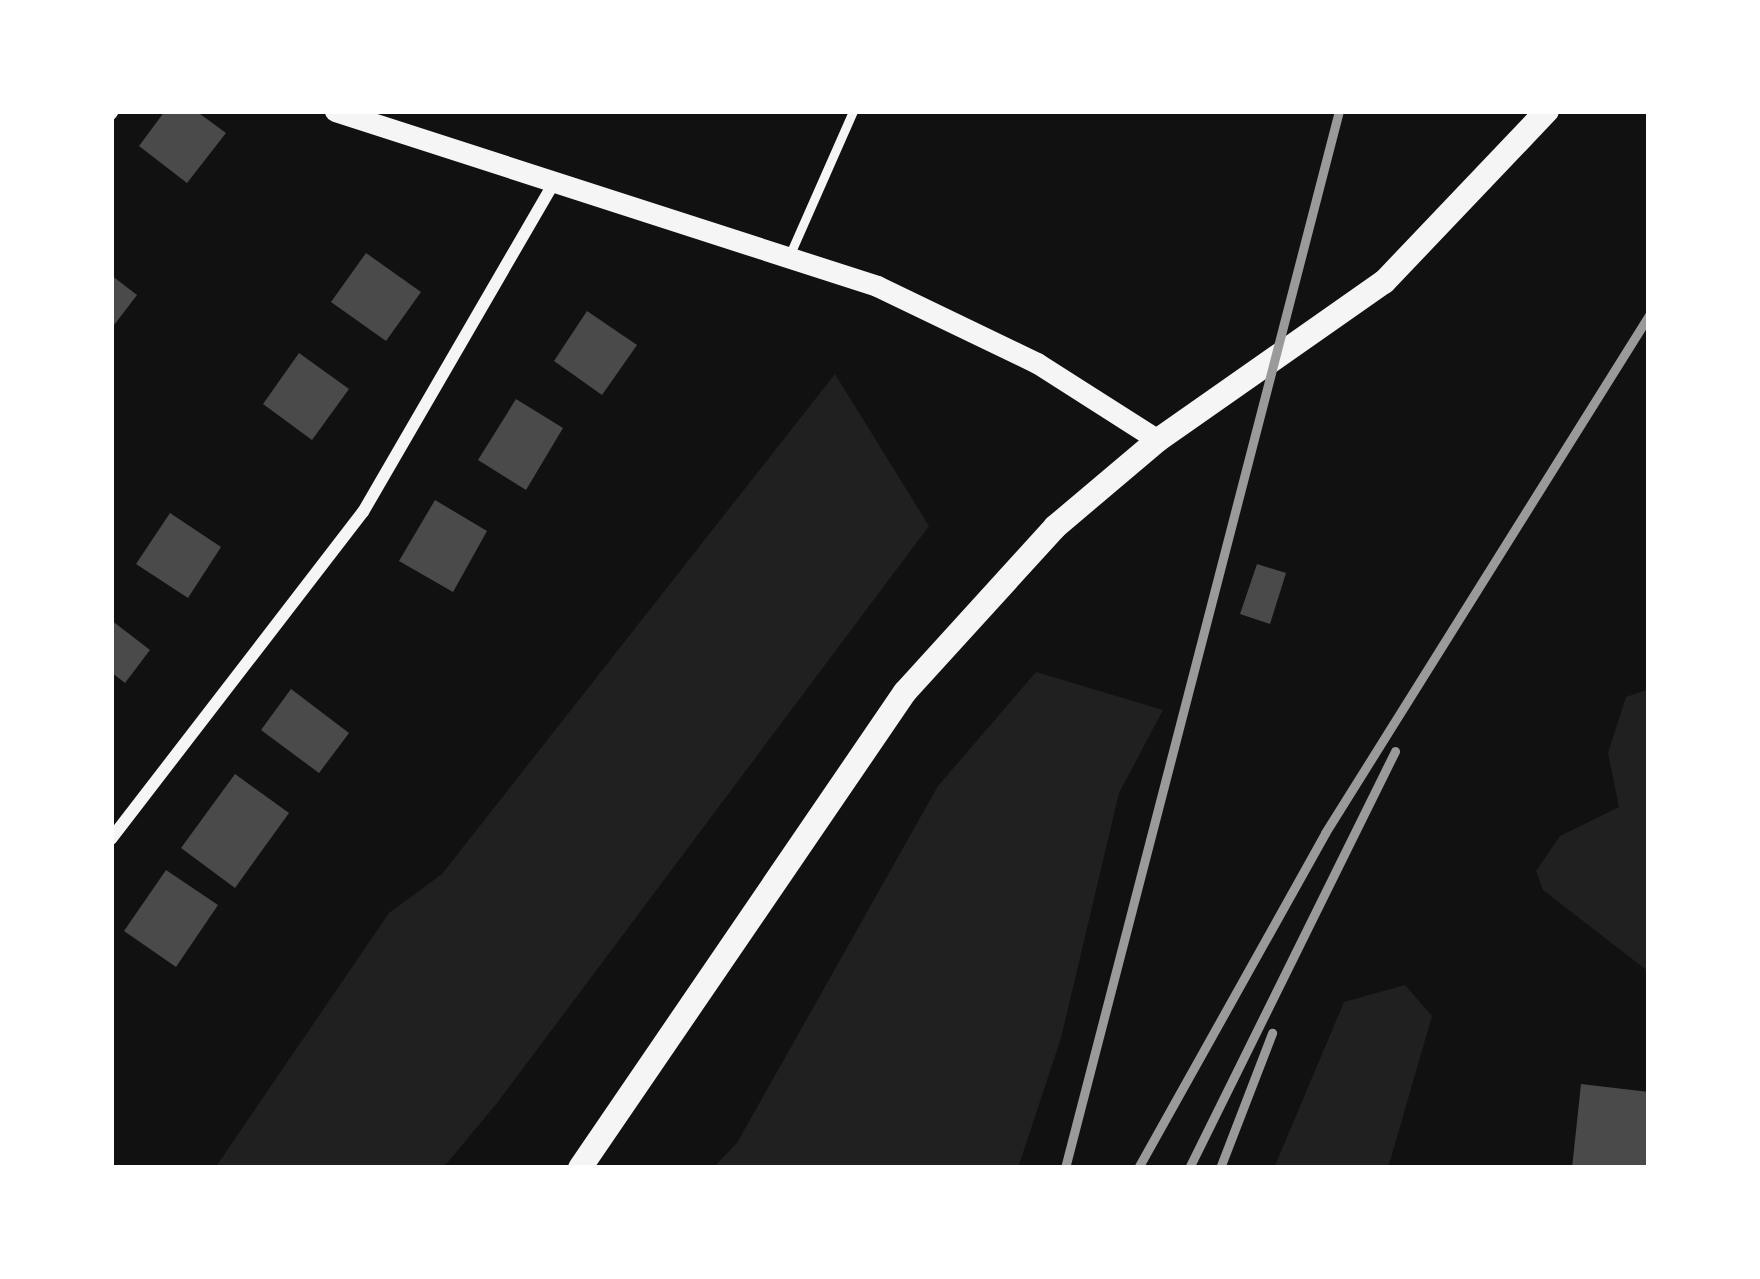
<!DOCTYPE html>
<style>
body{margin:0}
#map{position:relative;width:1760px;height:1279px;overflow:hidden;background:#111;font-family:"Open Sans",sans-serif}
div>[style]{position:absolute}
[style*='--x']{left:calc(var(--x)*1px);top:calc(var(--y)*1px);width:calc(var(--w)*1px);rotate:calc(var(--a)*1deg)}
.green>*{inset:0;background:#202020}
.building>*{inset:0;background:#4a4a4a}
.service>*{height:9px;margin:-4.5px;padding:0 4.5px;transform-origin:4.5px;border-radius:4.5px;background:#f5f5f5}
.minor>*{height:12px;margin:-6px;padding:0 6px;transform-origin:6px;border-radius:6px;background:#f5f5f5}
.tertiary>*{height:21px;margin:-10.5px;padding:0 10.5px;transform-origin:10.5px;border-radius:10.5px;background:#f5f5f5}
.secondary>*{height:24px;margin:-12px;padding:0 12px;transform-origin:12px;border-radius:12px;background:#f5f5f5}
.rail>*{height:9px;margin:-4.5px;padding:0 4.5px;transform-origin:4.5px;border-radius:4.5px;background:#9a9a9a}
span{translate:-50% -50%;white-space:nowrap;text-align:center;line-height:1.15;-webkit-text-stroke:9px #fff;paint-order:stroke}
.frame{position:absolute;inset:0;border:114px solid #fff;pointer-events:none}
</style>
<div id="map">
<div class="green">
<i style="clip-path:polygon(835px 374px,929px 526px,497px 1103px,443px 1168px,215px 1168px,389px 913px,442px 874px)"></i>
<i style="clip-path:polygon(1036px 672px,1163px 710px,1119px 793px,1061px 1038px,1018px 1168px,713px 1168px,737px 1143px,938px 786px)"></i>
<i style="clip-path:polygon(1649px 689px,1649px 972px,1543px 890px,1536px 871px,1560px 836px,1619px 807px,1608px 753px,1626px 697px)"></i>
<i style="clip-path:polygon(1405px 985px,1432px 1016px,1388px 1168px,1274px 1168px,1344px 1002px)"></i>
</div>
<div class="building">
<i style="clip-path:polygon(165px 111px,196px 111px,226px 133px,187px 183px,139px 146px)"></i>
<i style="clip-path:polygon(366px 253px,421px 292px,386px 341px,331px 302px)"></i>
<i style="clip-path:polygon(111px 275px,137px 295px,111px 329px)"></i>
<i style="clip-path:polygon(587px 311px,637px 345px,602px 395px,554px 361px)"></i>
<i style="clip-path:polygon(299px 353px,349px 389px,312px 440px,263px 404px)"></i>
<i style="clip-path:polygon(516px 399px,563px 428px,526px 490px,478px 460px)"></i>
<i style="clip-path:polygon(435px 500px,487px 531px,453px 592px,399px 561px)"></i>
<i style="clip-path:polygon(170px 513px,221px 547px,188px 598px,136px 564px)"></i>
<i style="clip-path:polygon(1257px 564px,1286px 573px,1270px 624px,1240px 614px)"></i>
<i style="clip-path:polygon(111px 620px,150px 650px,125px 683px,111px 672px)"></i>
<i style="clip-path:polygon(291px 689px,349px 733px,319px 773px,261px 730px)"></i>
<i style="clip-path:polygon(235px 774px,289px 813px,235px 888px,181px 848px)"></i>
<i style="clip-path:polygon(166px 870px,218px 905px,176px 967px,124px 931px)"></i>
<i style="clip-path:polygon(1581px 1084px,1649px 1092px,1649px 1168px,1572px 1168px)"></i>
</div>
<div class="service">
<i style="--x:790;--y:254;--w:156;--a:-66.2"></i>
</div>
<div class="minor">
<i style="--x:111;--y:114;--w:4;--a:-56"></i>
<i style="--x:111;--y:839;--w:413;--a:-52.4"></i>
<i style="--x:363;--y:512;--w:383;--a:-59.9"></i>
</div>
<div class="tertiary">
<i style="--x:335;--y:111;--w:570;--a:17.89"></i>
<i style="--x:877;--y:286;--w:178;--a:25.7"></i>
<i style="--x:1037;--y:363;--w:143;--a:32.5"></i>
</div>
<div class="secondary">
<i style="--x:580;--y:1168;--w:576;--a:-55.68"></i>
<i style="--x:905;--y:692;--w:223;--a:-47.7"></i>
<i style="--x:1055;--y:527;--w:135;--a:-40.2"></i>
<i style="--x:1158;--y:440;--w:276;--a:-35"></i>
<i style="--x:1384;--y:282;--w:236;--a:-46.4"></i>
</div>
<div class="rail">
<i style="--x:1065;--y:1168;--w:1092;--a:-75.47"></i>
<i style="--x:1138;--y:1168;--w:384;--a:-60.8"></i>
<i style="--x:1325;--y:833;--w:611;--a:-57.97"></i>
<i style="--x:1189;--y:1168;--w:465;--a:-63.7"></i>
<i style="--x:1220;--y:1168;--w:145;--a:-68.9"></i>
</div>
<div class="frame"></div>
</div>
